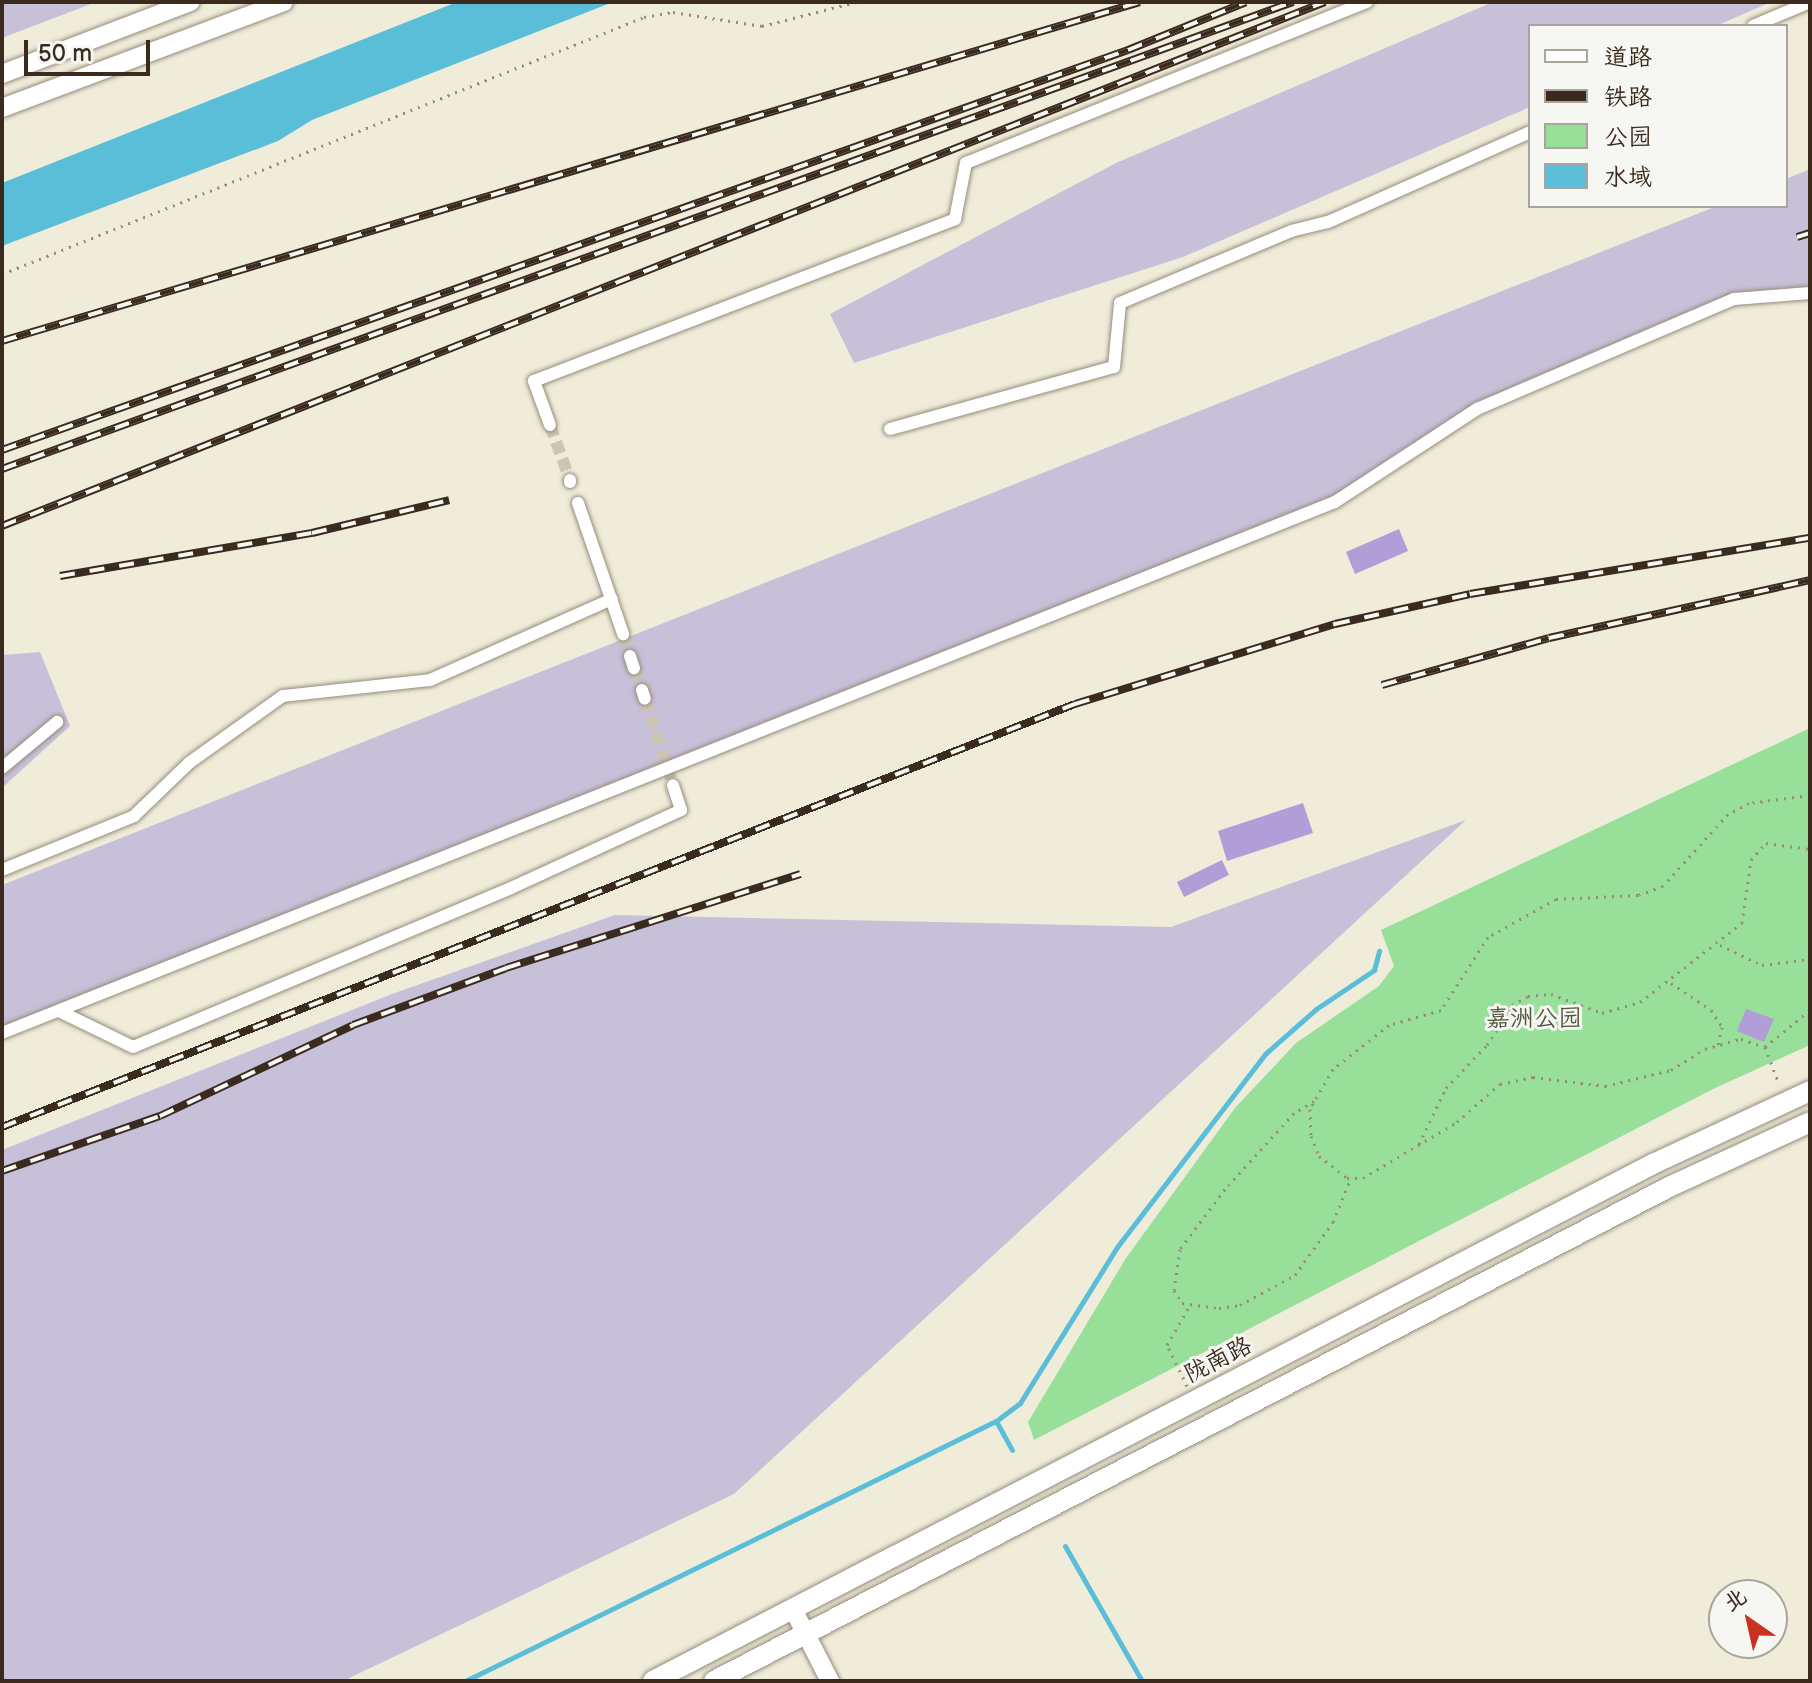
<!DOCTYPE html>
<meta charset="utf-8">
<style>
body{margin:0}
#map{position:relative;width:1812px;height:1683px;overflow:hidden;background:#f0ecda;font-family:"Balsamiq Sans","LXGW WenKai TC",sans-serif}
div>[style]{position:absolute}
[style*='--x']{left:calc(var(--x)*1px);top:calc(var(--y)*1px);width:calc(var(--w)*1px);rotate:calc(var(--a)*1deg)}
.industrial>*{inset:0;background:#c7c0d9}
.green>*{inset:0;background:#98df99}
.water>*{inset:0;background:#5bbed9}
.stream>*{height:5px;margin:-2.5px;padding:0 2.5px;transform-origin:2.5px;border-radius:2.5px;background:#5bbed9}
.building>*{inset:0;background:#b19dd7}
.street-tunnel>*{height:12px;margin-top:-6px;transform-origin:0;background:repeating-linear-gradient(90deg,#ccc5b4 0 12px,transparent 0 18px)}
.path>*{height:3px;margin-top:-1.5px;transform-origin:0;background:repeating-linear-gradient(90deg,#968b7c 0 2px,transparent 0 8px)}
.roads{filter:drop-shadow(0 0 2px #968b7c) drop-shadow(0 0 2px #968b7c)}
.street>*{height:12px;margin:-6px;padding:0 6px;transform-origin:6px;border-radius:6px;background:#fff}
.secondary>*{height:18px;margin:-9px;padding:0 9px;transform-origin:9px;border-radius:9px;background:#fff}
.primary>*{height:20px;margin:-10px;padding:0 10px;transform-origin:10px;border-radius:10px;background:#fff}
.rail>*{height:8px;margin-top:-4px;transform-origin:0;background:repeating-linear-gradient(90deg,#f6f6f2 0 15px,#3b2a1e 0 30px);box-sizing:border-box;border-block:2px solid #3b2a1e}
span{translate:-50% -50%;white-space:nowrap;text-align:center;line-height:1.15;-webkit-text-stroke:6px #f6f6f2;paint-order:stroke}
.park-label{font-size:24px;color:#52573d}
.street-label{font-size:24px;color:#3b2a1e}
.frame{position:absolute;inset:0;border:4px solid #3b2a1e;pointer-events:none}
.legend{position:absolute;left:1528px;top:24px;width:260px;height:184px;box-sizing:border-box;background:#f6f6f2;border:2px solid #aba49d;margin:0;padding:10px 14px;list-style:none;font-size:24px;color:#3b2a1e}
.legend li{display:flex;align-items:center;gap:16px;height:40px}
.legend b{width:40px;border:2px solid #aba49d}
.north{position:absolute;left:1708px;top:1579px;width:80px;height:80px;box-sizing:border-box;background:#f6f6f2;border:2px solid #aba49d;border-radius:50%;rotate:326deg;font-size:22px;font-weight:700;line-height:32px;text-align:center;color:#3b2a1e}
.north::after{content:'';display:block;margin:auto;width:28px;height:36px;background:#c8321e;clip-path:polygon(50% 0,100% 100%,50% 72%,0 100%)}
.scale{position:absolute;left:24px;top:40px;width:126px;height:36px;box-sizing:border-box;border:4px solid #3b2a1e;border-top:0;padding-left:10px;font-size:24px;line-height:28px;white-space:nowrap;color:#3b2a1e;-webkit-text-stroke:6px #f6f6f2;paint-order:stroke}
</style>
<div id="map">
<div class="industrial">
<i style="clip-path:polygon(2px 2px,96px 2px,2px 38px)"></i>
<i style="clip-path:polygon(1493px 2px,1771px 2px,1716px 26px,1530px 26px,1530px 107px,1183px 257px,854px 363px,830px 314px,1116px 163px)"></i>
<i style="clip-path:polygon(1810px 169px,1810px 292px,1734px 299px,1472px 405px,1349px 496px,2px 1035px,2px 885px,1717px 206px,1786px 206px,1786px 179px)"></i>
<i style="clip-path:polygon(40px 652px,70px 726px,2px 788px,2px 655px)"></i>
<i style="clip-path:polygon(1466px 820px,734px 1494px,343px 1681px,2px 1681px,2px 1150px,392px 994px,615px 915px,1171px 927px)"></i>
</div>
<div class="green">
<i style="clip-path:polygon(1810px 728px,1810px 1045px,1713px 1089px,1034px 1440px,1028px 1422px,1126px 1258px,1235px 1108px,1296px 1043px,1379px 986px,1394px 966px,1381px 930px)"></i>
</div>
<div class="water">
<i style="clip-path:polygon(457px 2px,613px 2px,312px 120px,278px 141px,2px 246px,2px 183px)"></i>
</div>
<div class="stream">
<i style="--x:996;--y:1421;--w:30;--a:-37"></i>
<i style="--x:1020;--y:1403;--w:184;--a:-58.1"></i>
<i style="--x:1117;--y:1247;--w:243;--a:-52.5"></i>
<i style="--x:1265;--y:1054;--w:68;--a:-41.4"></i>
<i style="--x:1316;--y:1009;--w:70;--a:-33.9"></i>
<i style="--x:1374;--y:970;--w:20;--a:-75"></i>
<i style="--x:1065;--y:1546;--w:155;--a:60.3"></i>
<i style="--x:465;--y:1681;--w:591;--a:-26.09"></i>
<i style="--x:996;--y:1421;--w:33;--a:61"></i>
</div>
<div class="building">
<i style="clip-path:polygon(1399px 529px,1408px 551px,1355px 574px,1346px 552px)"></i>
<i style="clip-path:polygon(1303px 803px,1313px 833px,1227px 861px,1218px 831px)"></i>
<i style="clip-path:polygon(1222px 860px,1229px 875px,1184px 897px,1177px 882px)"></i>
<i style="clip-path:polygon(1746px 1009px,1774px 1019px,1764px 1042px,1737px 1031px)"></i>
</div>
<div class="street-tunnel">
<i style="--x:550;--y:425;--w:59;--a:70"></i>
<i style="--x:623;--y:634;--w:23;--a:72"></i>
<i style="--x:634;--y:668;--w:23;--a:70"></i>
<i style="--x:645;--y:699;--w:90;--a:72"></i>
</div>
<div class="path">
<i style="--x:2;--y:274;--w:692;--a:-21.82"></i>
<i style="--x:644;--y:17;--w:29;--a:-10"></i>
<i style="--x:673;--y:12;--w:90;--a:8.9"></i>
<i style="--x:762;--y:26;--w:97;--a:-14.3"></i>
<i style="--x:1810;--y:795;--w:62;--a:172.5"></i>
<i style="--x:1749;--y:803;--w:24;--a:152"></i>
<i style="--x:1728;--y:814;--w:97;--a:132.1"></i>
<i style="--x:1663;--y:886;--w:27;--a:160"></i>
<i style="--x:1638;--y:895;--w:82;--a:177.2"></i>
<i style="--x:1556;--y:899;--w:78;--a:150.8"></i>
<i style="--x:1488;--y:937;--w:87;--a:122.8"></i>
<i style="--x:1441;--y:1010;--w:54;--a:163.9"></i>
<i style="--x:1389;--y:1025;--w:71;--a:141.8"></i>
<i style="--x:1333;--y:1069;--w:46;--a:119.9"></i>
<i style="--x:1310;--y:1109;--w:27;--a:88"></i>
<i style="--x:1311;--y:1136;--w:22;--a:68"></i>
<i style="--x:1319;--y:1156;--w:36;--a:38"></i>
<i style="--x:1347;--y:1178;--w:16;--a:0"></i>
<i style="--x:1363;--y:1178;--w:109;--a:-30.8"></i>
<i style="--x:1457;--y:1122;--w:57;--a:-41.5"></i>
<i style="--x:1500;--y:1084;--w:34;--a:-12"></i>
<i style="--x:1533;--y:1077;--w:73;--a:7.1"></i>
<i style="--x:1605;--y:1086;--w:68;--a:-13.6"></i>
<i style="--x:1671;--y:1070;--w:40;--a:-32"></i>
<i style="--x:1705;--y:1049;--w:37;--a:-16"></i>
<i style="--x:1741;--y:1039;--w:25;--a:18"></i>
<i style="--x:1765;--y:1047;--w:58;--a:-39.4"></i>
<i style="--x:1720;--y:945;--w:47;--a:25.5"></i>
<i style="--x:1762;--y:965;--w:48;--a:-7.1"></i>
<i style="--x:1671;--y:983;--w:48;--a:34"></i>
<i style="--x:1711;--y:1010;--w:20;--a:57"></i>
<i style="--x:1722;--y:1027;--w:18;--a:103"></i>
<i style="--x:1765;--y:1047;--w:40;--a:69"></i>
<i style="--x:1314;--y:1101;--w:23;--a:149"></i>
<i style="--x:1294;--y:1113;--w:103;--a:132.2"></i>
<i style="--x:1225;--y:1189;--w:75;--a:126.9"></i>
<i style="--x:1180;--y:1249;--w:41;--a:98.3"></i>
<i style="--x:1174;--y:1290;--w:15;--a:58"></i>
<i style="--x:1182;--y:1303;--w:37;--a:8"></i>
<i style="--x:1219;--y:1308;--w:21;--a:-8"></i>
<i style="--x:1240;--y:1305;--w:63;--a:-28.6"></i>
<i style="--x:1295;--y:1275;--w:65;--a:-54.4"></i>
<i style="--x:1333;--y:1222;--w:48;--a:-67.8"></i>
<i style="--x:1419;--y:1144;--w:62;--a:-64.3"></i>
<i style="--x:1446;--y:1088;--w:59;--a:-46.4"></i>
<i style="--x:1487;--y:1045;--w:47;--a:-58"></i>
<i style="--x:1512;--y:1005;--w:18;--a:-29"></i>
<i style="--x:1528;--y:996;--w:23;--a:-5"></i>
<i style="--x:1551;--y:994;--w:54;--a:20.4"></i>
<i style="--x:1602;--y:1013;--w:40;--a:-16"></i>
<i style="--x:1640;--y:1002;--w:129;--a:-37.8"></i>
<i style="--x:1742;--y:923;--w:64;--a:-81.9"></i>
<i style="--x:1751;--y:860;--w:23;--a:-49"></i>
<i style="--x:1766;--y:843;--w:44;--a:7.8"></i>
<i style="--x:1187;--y:1386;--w:46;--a:-116"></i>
<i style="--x:1167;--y:1345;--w:46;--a:-60.1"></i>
</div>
<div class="roads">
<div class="street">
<i style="--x:1753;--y:26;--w:62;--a:-22.8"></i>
<i style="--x:550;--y:425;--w:47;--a:-110"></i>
<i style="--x:534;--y:381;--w:451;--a:-21"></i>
<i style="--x:955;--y:219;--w:57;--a:-78.9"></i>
<i style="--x:966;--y:163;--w:432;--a:-21.9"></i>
<i style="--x:890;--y:429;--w:232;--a:-15.5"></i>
<i style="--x:1114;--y:367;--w:64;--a:-84.6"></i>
<i style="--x:1120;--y:303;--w:186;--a:-22.8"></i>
<i style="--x:1291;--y:231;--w:38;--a:-14"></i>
<i style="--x:1328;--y:222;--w:221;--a:-24"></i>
<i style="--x:570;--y:480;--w:2;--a:90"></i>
<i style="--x:578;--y:503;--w:139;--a:71"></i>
<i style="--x:630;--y:656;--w:13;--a:72"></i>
<i style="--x:642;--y:690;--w:9;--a:72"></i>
<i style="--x:2;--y:768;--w:72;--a:-39.9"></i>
<i style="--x:2;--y:870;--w:143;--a:-22.2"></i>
<i style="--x:134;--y:816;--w:76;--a:-43.9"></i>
<i style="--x:189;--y:763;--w:115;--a:-35.5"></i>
<i style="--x:283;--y:696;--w:148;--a:-6.2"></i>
<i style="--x:430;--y:680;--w:199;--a:-24"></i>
<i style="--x:59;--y:1011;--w:82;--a:25.9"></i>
<i style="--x:133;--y:1047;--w:410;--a:-22.8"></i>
<i style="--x:511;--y:888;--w:187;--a:-24.6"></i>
<i style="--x:681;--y:810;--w:26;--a:-108"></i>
<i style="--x:2;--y:1033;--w:1435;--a:-21.72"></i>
<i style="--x:1335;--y:502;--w:170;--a:-33.2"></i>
<i style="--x:1477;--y:409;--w:280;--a:-23.2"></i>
<i style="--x:1734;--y:299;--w:76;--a:-4.5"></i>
</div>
<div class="secondary">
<i style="--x:2;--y:74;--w:202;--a:-20.9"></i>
<i style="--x:2;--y:108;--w:301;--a:-20.6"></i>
<i style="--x:793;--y:1609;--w:81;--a:62.8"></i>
</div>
<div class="primary">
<i style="--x:653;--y:1681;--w:1128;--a:-27.34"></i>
<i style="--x:1655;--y:1163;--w:171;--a:-24.9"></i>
<i style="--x:714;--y:1681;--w:1075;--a:-27.35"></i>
<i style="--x:1669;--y:1187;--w:155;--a:-24.7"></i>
</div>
</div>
<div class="rail">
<i style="--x:1797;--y:237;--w:14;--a:-17"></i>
<i style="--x:2;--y:341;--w:1187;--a:-16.59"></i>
<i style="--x:2;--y:450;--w:1195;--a:-19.56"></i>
<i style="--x:1128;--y:50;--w:127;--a:-22.1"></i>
<i style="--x:2;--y:469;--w:1373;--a:-19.89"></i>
<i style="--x:2;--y:526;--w:1423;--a:-21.61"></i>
<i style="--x:60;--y:576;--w:256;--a:-9.7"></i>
<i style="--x:312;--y:533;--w:141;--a:-13.5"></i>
<i style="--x:1382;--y:685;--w:173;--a:-15.7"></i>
<i style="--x:1549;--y:638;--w:267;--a:-12.5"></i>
<i style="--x:2;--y:1127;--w:1153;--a:-21.52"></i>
<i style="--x:1075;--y:704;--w:272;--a:-17.1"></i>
<i style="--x:1335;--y:624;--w:138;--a:-12.5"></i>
<i style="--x:1470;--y:594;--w:345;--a:-9.4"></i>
<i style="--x:2;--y:1171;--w:167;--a:-19.2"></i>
<i style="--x:160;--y:1116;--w:213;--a:-25.2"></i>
<i style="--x:353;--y:1025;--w:163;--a:-20.4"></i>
<i style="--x:506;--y:968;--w:309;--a:-17.7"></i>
</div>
<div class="park-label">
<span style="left:1534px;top:1019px">嘉洲公园</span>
</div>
<div class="street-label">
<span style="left:1218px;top:1360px;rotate:-27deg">陇南路</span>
</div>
<div class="frame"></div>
<ul class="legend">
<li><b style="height:10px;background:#fff"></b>道路</li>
<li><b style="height:10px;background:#3b2a1e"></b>铁路</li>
<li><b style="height:22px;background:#98df99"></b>公园</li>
<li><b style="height:22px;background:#5bbed9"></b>水域</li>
</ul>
<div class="north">北</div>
<div class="scale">50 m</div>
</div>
